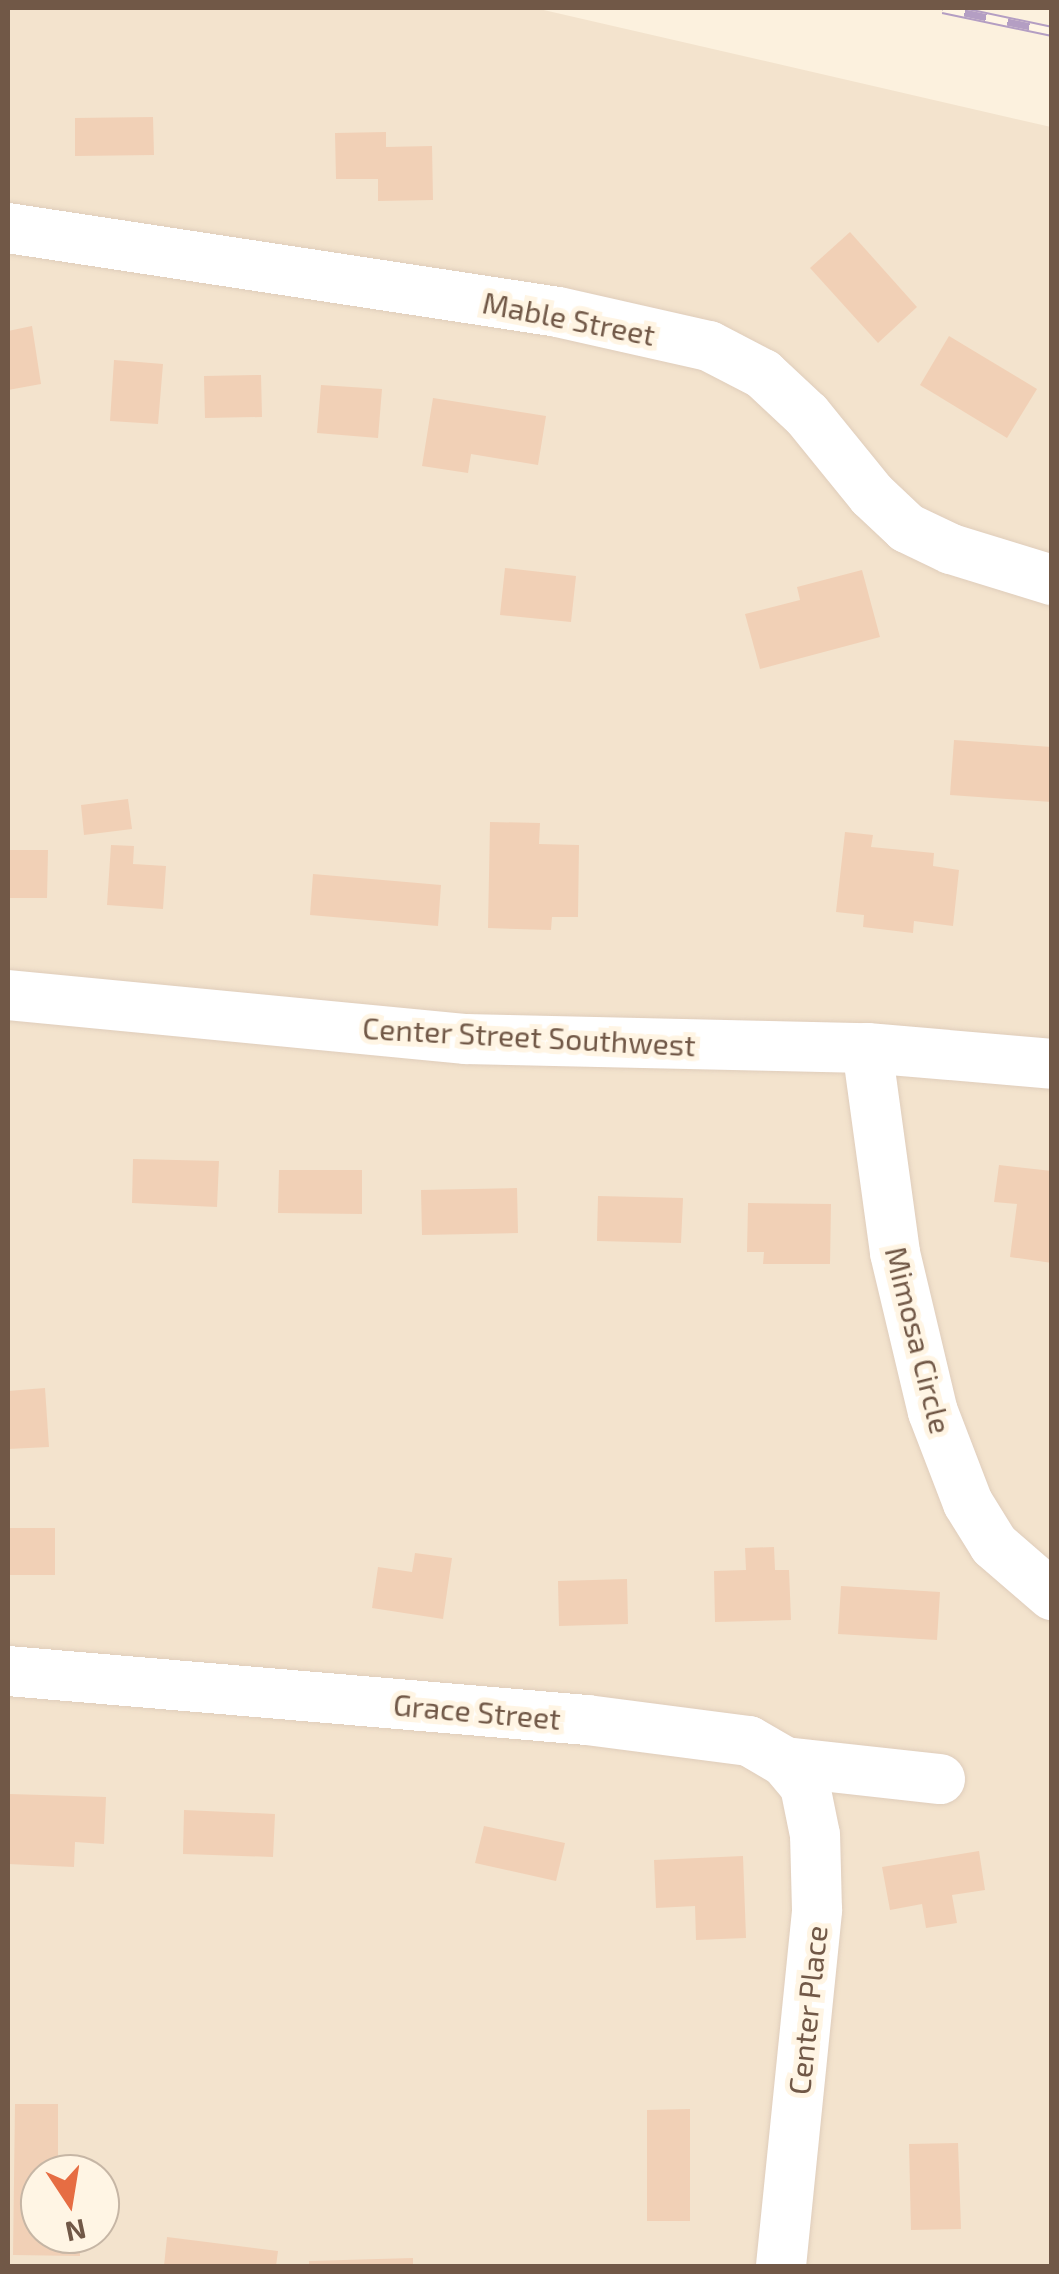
<!DOCTYPE html>
<style>
body{margin:0}
#map{position:relative;width:1059px;height:2274px;overflow:hidden;background:#fcf1de;font-family:"Exo 2",sans-serif}
div>[style]{position:absolute}
[style*='--x']{left:calc(var(--x)*1px);top:calc(var(--y)*1px);width:calc(var(--w)*1px);rotate:calc(var(--a)*1deg)}
.residential>*{inset:0;background:#f3e3cd}
.building>*{inset:0;background:#f1d0b6}
.roads{filter:drop-shadow(0 0 2px #dfcdbb) drop-shadow(0 0 2px #dfcdbb)}
.minor>*{height:50px;margin:-25px;padding:0 25px;transform-origin:25px;border-radius:25px;background:#fff}
.rail>*{height:11px;margin-top:-5.5px;transform-origin:0;background:repeating-linear-gradient(90deg,#fff5e4 0 22px,#b49ec3 0 44px);box-sizing:border-box;border-block:2px solid #b49ec3}
span{translate:-50% -50%;white-space:nowrap;text-align:center;line-height:1.15;-webkit-text-stroke:10px #fff5e4;paint-order:stroke}
.street-label{font-size:30px;color:#715847}
.frame{position:absolute;inset:0;border:10px solid #715847;pointer-events:none}
.north{position:absolute;left:20px;top:2154px;width:100px;height:100px;box-sizing:border-box;background:#fff5e4;border:2px solid #c6b6a5;border-radius:50%;rotate:168deg;font-size:28px;font-weight:700;line-height:40px;text-align:center;color:#715847}
.north::after{content:'';display:block;margin:auto;width:35px;height:45px;background:#e66d43;clip-path:polygon(50% 0,100% 100%,50% 72%,0 100%)}
</style>
<div id="map">
<div class="residential">
<i style="clip-path:polygon(evenodd,8px 8px,535px 8px,1051px 127px,1051px 2266px,8px 2266px,8px 8px,40px 2174px,100px 2174px,100px 2234px,40px 2234px,40px 2174px)"></i>
</div>
<div class="building">
<i style="clip-path:polygon(153px 117px,154px 155px,75px 156px,75px 118px)"></i>
<i style="clip-path:polygon(386px 132px,386px 147px,432px 146px,433px 200px,378px 201px,378px 179px,336px 179px,335px 133px)"></i>
<i style="clip-path:polygon(850px 232px,917px 307px,878px 343px,810px 268px)"></i>
<i style="clip-path:polygon(32px 326px,41px 384px,8px 390px,8px 331px)"></i>
<i style="clip-path:polygon(949px 336px,1037px 389px,1007px 438px,920px 385px)"></i>
<i style="clip-path:polygon(114px 360px,163px 364px,158px 424px,110px 421px)"></i>
<i style="clip-path:polygon(261px 375px,262px 417px,205px 418px,204px 376px)"></i>
<i style="clip-path:polygon(321px 385px,382px 389px,378px 438px,317px 433px)"></i>
<i style="clip-path:polygon(433px 398px,546px 416px,538px 465px,471px 454px,468px 473px,422px 466px)"></i>
<i style="clip-path:polygon(505px 568px,576px 576px,571px 622px,500px 615px)"></i>
<i style="clip-path:polygon(862px 570px,880px 637px,760px 669px,745px 614px,800px 600px,797px 587px)"></i>
<i style="clip-path:polygon(954px 740px,1052px 747px,1052px 802px,950px 795px)"></i>
<i style="clip-path:polygon(128px 799px,132px 829px,84px 835px,81px 805px)"></i>
<i style="clip-path:polygon(490px 822px,540px 823px,539px 844px,579px 845px,578px 917px,552px 917px,551px 930px,488px 928px)"></i>
<i style="clip-path:polygon(845px 832px,873px 835px,871px 847px,934px 853px,933px 866px,959px 870px,953px 926px,914px 921px,913px 933px,863px 927px,864px 915px,836px 912px)"></i>
<i style="clip-path:polygon(111px 845px,134px 846px,133px 864px,166px 866px,163px 909px,107px 905px)"></i>
<i style="clip-path:polygon(8px 850px,48px 850px,47px 898px,8px 898px)"></i>
<i style="clip-path:polygon(313px 874px,441px 885px,438px 926px,310px 915px)"></i>
<i style="clip-path:polygon(133px 1159px,219px 1161px,217px 1207px,132px 1203px)"></i>
<i style="clip-path:polygon(999px 1165px,1052px 1171px,1052px 1263px,1010px 1257px,1017px 1204px,994px 1202px)"></i>
<i style="clip-path:polygon(279px 1170px,362px 1170px,362px 1214px,278px 1213px)"></i>
<i style="clip-path:polygon(517px 1188px,518px 1233px,422px 1235px,421px 1190px)"></i>
<i style="clip-path:polygon(598px 1196px,683px 1198px,681px 1243px,597px 1241px)"></i>
<i style="clip-path:polygon(748px 1203px,831px 1204px,830px 1264px,763px 1264px,764px 1252px,747px 1252px)"></i>
<i style="clip-path:polygon(45px 1388px,49px 1447px,8px 1449px,8px 1391px)"></i>
<i style="clip-path:polygon(8px 1528px,55px 1528px,55px 1575px,8px 1575px)"></i>
<i style="clip-path:polygon(774px 1547px,775px 1570px,789px 1570px,791px 1620px,715px 1622px,714px 1571px,746px 1570px,745px 1548px)"></i>
<i style="clip-path:polygon(415px 1553px,452px 1558px,443px 1619px,372px 1608px,378px 1567px,412px 1572px)"></i>
<i style="clip-path:polygon(627px 1579px,628px 1624px,559px 1626px,558px 1581px)"></i>
<i style="clip-path:polygon(841px 1586px,940px 1592px,937px 1640px,838px 1634px)"></i>
<i style="clip-path:polygon(10px 1794px,106px 1797px,104px 1844px,75px 1842px,74px 1867px,8px 1864px)"></i>
<i style="clip-path:polygon(184px 1810px,275px 1814px,273px 1857px,183px 1854px)"></i>
<i style="clip-path:polygon(484px 1826px,565px 1843px,556px 1881px,475px 1863px)"></i>
<i style="clip-path:polygon(979px 1851px,985px 1890px,952px 1895px,957px 1923px,926px 1928px,922px 1904px,890px 1910px,882px 1867px)"></i>
<i style="clip-path:polygon(743px 1856px,746px 1938px,696px 1940px,695px 1906px,656px 1908px,654px 1860px)"></i>
<i style="clip-path:polygon(15px 2104px,58px 2104px,58px 2174px,40px 2174px,40px 2234px,80px 2234px,80px 2256px,13px 2255px)"></i>
<i style="clip-path:polygon(690px 2109px,690px 2221px,647px 2221px,647px 2110px)"></i>
<i style="clip-path:polygon(958px 2143px,961px 2229px,911px 2230px,909px 2144px)"></i>
<i style="clip-path:polygon(167px 2237px,278px 2251px,276px 2266px,164px 2266px)"></i>
<i style="clip-path:polygon(413px 2258px,413px 2266px,309px 2266px,309px 2261px)"></i>
</div>
<div class="roads">
<div class="minor">
<i style="--x:8;--y:228;--w:556;--a:8.68"></i>
<i style="--x:558;--y:312;--w:155;--a:12.7"></i>
<i style="--x:709;--y:346;--w:61;--a:27.4"></i>
<i style="--x:763;--y:374;--w:60;--a:43"></i>
<i style="--x:807;--y:415;--w:103;--a:50.9"></i>
<i style="--x:872;--y:495;--w:48;--a:43.3"></i>
<i style="--x:907;--y:528;--w:49;--a:25.5"></i>
<i style="--x:951;--y:549;--w:106;--a:17.1"></i>
<i style="--x:8;--y:995;--w:459;--a:5.5"></i>
<i style="--x:465;--y:1039;--w:402;--a:1.3"></i>
<i style="--x:867;--y:1048;--w:186;--a:4.9"></i>
<i style="--x:867;--y:1048;--w:207;--a:82.2"></i>
<i style="--x:895;--y:1253;--w:163;--a:76.6"></i>
<i style="--x:933;--y:1412;--w:97;--a:69"></i>
<i style="--x:968;--y:1503;--w:49;--a:58.2"></i>
<i style="--x:994;--y:1545;--w:77;--a:40.8"></i>
<i style="--x:8;--y:1671;--w:581;--a:4.84"></i>
<i style="--x:587;--y:1720;--w:163;--a:7.4"></i>
<i style="--x:749;--y:1741;--w:42;--a:30.3"></i>
<i style="--x:785;--y:1762;--w:156;--a:6.3"></i>
<i style="--x:781;--y:2266;--w:358;--a:-84.2"></i>
<i style="--x:817;--y:1910;--w:75;--a:-91.5"></i>
<i style="--x:815;--y:1835;--w:50;--a:-101.5"></i>
<i style="--x:805;--y:1786;--w:31;--a:-130"></i>
</div>
</div>
<div class="rail">
<i style="--x:943;--y:8;--w:111;--a:11.9"></i>
</div>
<div class="street-label">
<span style="left:569px;top:318px;rotate:11deg">Mable Street</span>
<span style="left:529px;top:1036px;rotate:3deg">Center Street Southwest</span>
<span style="left:919px;top:1340px;rotate:76deg">Mimosa Circle</span>
<span style="left:477px;top:1711px;rotate:5deg">Grace Street</span>
<span style="left:807px;top:2010px;rotate:-84deg">Center Place</span>
</div>
<div class="frame"></div>
<div class="north">N</div>
</div>
